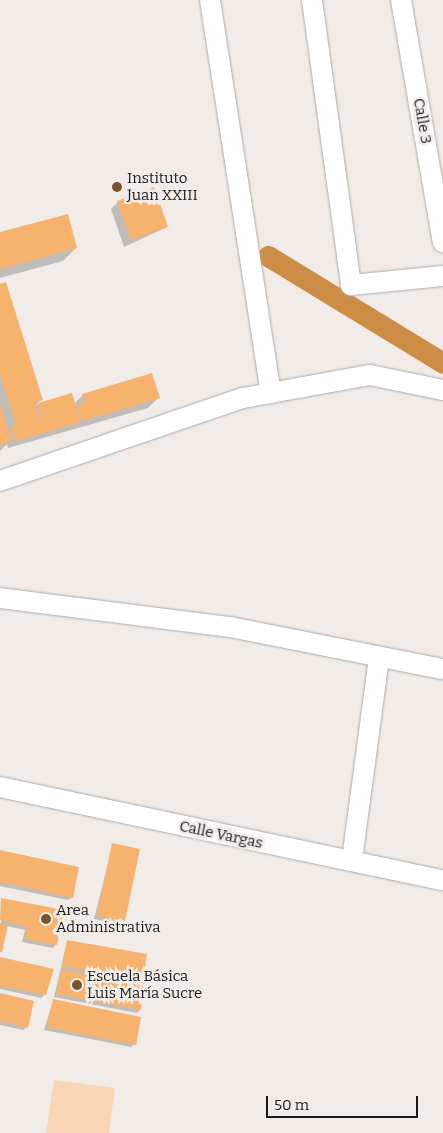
<!DOCTYPE html>
<meta charset="utf-8">
<style>
body{margin:0}
#map{position:relative;width:443px;height:1133px;overflow:hidden;background:#f1ece8;font-family:Bitter,serif}
div>[style]{position:absolute}
[style*='--x']{left:calc(var(--x)*1px);top:calc(var(--y)*1px);width:calc(var(--w)*1px);rotate:calc(var(--a)*1deg)}
.green>*{inset:0;background:#fad6b4}
.shadow>*{inset:0;background:#0003}
.canal>*{height:21px;margin:-10.5px;padding:0 10.5px;transform-origin:10.5px;border-radius:10.5px;background:#ce8d46}
.building>*{inset:0;background:#f7b36d}
.roads{filter:drop-shadow(0 0 1px #aeaaa5) drop-shadow(0 0 1px #aeaaa5)}
.minor>*{height:20px;margin:-10px;padding:0 10px;transform-origin:10px;border-radius:10px;background:#fff}
.dots>*{width:14px;height:14px;translate:-50% -50%;box-sizing:border-box;border:2px solid #f1ece8;border-radius:50%}
span{translate:-50% -50%;white-space:nowrap;text-align:center;line-height:1.15;-webkit-text-stroke:5px #f1ece8;paint-order:stroke}
.street-label{font-size:15px;color:#1c1a19}
.poi-label{font-size:15px;color:#1c1a19}
.left{translate:0 -50%;text-align:left}
.scale{position:absolute;left:266px;top:1096px;width:152px;height:22px;box-sizing:border-box;border:2px solid #1c1a19;border-top:0;padding-left:6px;font-size:15px;line-height:18px;white-space:nowrap;color:#1c1a19;-webkit-text-stroke:4px #f1ece8;paint-order:stroke}
</style>
<div id="map">
<div class="green">
<i style="clip-path:polygon(54px 1080px,115px 1088px,109px 1133px,46px 1133px)"></i>
</div>
<div class="shadow">
<i style="clip-path:polygon(118px 202px,167px 227px,124px 247px,111px 209px)"></i>
<i style="clip-path:polygon(0 234px,76px 248px,63px 261px,0 278px)"></i>
<i style="clip-path:polygon(0 285px,41px 400px,36px 405px,71px 394px,74px 404px,83px 395px,158px 398px,148px 408px,8px 448px,7px 444px,0 451px)"></i>
<i style="clip-path:polygon(113px 844px,139px 850px,120px 924px,94px 919px)"></i>
<i style="clip-path:polygon(0 851px,72px 897px,68px 900px,0 886px)"></i>
<i style="clip-path:polygon(2px 899px,56px 944px,53px 948px,22px 942px,25px 930px,7px 926px,0 952px)"></i>
<i style="clip-path:polygon(67px 942px,141px 979px,104px 979px,140px 1010px,137px 1013px,54px 997px)"></i>
<i style="clip-path:polygon(0 958px,45px 994px,41px 998px,0 989px)"></i>
<i style="clip-path:polygon(0 995px,27px 1027px,23px 1030px,0 1025px)"></i>
<i style="clip-path:polygon(53px 1001px,134px 1044px,131px 1047px,44px 1030px)"></i>
</div>
<div class="canal">
<i style="--x:268;--y:256;--w:205;--a:31.4"></i>
</div>
<div class="building">
<i style="clip-path:polygon(154px 187px,168px 227px,131px 240px,117px 201px)"></i>
<i style="clip-path:polygon(68px 214px,77px 248px,0 269px,0 232px)"></i>
<i style="clip-path:polygon(6px 282px,43px 400px,35px 402px,40px 417px,23px 423px,42px 417px,38px 403px,72px 393px,81px 422px,15px 441px,11px 426px,16px 425px,0 374px,0 284px)"></i>
<i style="clip-path:polygon(152px 373px,160px 398px,82px 421px,77px 405px,84px 403px,82px 394px)"></i>
<i style="clip-path:polygon(0 405px,12px 441px,0 445px)"></i>
<i style="clip-path:polygon(112px 843px,140px 849px,125px 921px,97px 916px)"></i>
<i style="clip-path:polygon(0 850px,79px 867px,73px 898px,0 882px)"></i>
<i style="clip-path:polygon(1px 898px,64px 910px,57px 945px,25px 939px,27px 927px,0 920px)"></i>
<i style="clip-path:polygon(0 923px,8px 925px,2px 952px,0 952px)"></i>
<i style="clip-path:polygon(67px 940px,147px 954px,143px 980px,62px 966px)"></i>
<i style="clip-path:polygon(0 957px,54px 969px,46px 995px,0 986px)"></i>
<i style="clip-path:polygon(62px 969px,144px 986px,141px 1010px,56px 994px)"></i>
<i style="clip-path:polygon(0 993px,34px 1001px,28px 1028px,0 1021px)"></i>
<i style="clip-path:polygon(53px 999px,141px 1017px,136px 1045px,47px 1027px)"></i>
</div>
<div class="roads">
<div class="minor">
<i style="--x:210;--y:0;--w:398;--a:81.2"></i>
<i style="--x:312;--y:0;--w:288;--a:82.2"></i>
<i style="--x:351;--y:285;--w:92;--a:-5.6"></i>
<i style="--x:401;--y:0;--w:246;--a:80.2"></i>
<i style="--x:0;--y:481;--w:257;--a:-18.9"></i>
<i style="--x:243;--y:398;--w:129;--a:-10.3"></i>
<i style="--x:370;--y:375;--w:75;--a:11.6"></i>
<i style="--x:0;--y:598;--w:232;--a:7.2"></i>
<i style="--x:230;--y:627;--w:217;--a:11.2"></i>
<i style="--x:0;--y:787;--w:453;--a:11.9"></i>
<i style="--x:352;--y:860;--w:205;--a:-82.4"></i>
</div>
</div>
<div class="dots">
<i style="left:117px;top:187px;background:#78532e"></i>
<i style="left:46px;top:919px;background:#78532e"></i>
<i style="left:77px;top:985px;background:#78532e"></i>
</div>
<div class="street-label">
<span style="left:422px;top:121px;rotate:80deg">Calle 3</span>
<span style="left:221px;top:835px;rotate:12deg">Calle Vargas</span>
</div>
<div class="poi-label">
<span class="left" style="left:127px;top:187px">Instituto<br>Juan XXIII</span>
<span class="left" style="left:56px;top:919px">Area<br>Administrativa</span>
<span class="left" style="left:87px;top:985px">Escuela Básica<br>Luis María Sucre</span>
</div>
<div class="scale">50 m</div>
</div>
